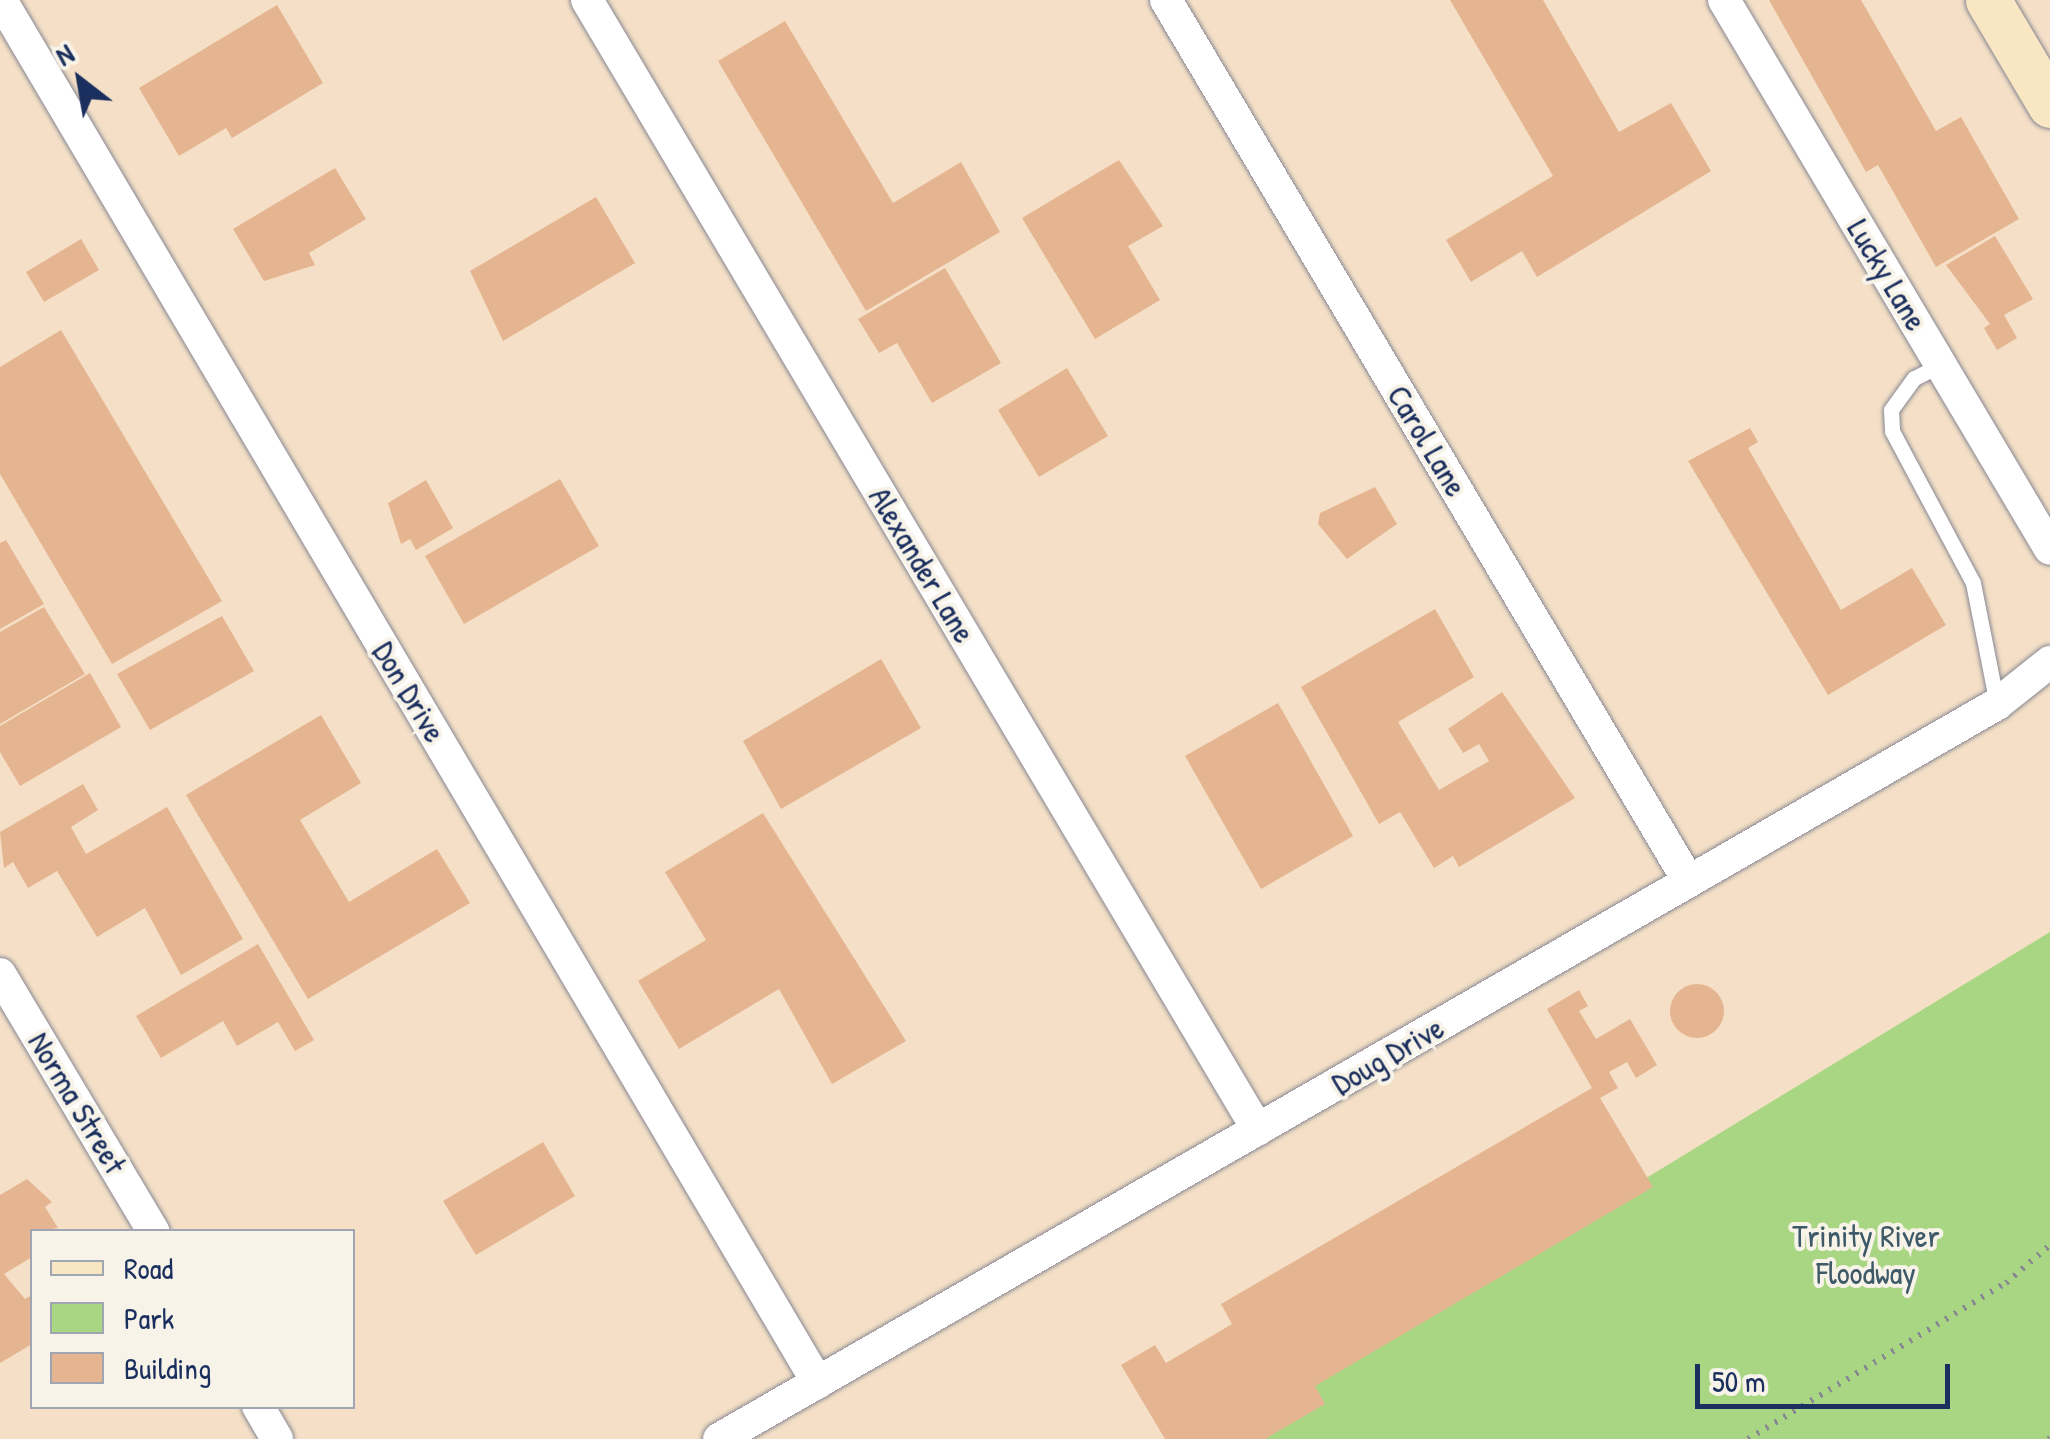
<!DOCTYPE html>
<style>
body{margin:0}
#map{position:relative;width:2050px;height:1439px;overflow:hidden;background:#f5e0c7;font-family:"Patrick Hand",sans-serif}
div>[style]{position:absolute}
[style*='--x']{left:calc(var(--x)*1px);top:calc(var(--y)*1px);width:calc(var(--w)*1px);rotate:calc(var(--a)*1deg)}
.green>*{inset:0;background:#a9d682}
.building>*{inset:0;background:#e4b590}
.round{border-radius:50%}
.path>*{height:6px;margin-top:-3px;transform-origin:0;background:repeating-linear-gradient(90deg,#888892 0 2.5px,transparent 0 10.5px)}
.roads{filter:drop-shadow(0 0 2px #888892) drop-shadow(0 0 2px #888892)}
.lane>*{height:15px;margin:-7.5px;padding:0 7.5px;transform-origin:7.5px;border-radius:7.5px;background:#fff}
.street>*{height:32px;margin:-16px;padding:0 16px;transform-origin:16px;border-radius:16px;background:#fff}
.secondary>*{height:45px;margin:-22.5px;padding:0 22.5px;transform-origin:22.5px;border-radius:22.5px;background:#f9e7c3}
span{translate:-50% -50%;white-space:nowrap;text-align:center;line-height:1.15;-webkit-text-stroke:8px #f7f3e8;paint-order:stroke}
.street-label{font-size:32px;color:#1b2f5e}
.park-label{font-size:32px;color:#3e5967}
.legend{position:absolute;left:30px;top:1229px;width:325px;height:180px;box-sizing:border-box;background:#f7f3e8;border:2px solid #9fa5b1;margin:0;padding:12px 18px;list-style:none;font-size:30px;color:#1b2f5e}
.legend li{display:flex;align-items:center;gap:20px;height:50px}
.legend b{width:50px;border:2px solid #9fa5b1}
.north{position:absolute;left:30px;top:30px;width:100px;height:100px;-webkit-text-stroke:8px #f7f3e8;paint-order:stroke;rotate:329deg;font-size:28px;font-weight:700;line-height:40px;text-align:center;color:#1b2f5e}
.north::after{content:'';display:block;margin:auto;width:35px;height:45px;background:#1b2f5e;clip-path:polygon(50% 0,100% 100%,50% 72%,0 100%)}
.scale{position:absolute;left:1695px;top:1364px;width:255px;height:45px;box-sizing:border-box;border:5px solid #1b2f5e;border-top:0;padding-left:12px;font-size:30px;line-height:35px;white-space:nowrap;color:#1b2f5e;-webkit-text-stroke:8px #f7f3e8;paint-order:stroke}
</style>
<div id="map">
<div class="green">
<i style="clip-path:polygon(2050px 932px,2050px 1439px,1218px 1439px)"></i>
</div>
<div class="building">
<i style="clip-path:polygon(1450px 0,1543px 0,1619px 132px,1671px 103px,1711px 171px,1537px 277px,1522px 251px,1471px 282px,1446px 240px,1553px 176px)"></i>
<i style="clip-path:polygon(1769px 0,1861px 0,1936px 131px,1961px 117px,2019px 219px,1936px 267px,1878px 165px,1866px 172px)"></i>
<i style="clip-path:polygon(277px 5px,323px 83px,232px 138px,226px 128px,179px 156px,139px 88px)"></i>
<i style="clip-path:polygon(785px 21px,893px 203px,961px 162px,1000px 232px,866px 311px,718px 61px)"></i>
<i style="clip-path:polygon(1119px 160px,1163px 226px,1128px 246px,1160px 300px,1095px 339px,1022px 218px)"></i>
<i style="clip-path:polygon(335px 168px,366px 219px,309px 253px,315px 265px,264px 281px,233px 229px)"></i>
<i style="clip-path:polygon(596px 197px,635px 263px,503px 341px,470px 271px)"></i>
<i style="clip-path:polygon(1995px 236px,2033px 299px,2004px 315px,2017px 338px,1997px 350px,1984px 328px,1990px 324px,1946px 265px)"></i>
<i style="clip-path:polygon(81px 239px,99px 270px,44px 302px,26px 272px)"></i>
<i style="clip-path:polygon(945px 268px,1001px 363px,932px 403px,897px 343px,879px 353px,858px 319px)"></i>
<i style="clip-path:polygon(61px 330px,222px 601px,112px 664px,0 474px,0 367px)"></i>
<i style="clip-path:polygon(1067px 368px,1108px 436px,1039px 477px,998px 410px)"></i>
<i style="clip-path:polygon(1750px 428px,1758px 442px,1748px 448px,1841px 610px,1912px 568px,1946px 625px,1828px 695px,1688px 461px)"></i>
<i style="clip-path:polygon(560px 479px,599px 546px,464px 624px,425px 556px)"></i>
<i style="clip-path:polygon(426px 480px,453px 528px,416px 550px,410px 539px,401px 544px,388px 503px)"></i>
<i style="clip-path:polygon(1375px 487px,1397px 524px,1347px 559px,1318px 524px,1320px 513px)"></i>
<i style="clip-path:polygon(6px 540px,44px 604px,0 629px,0 543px)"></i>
<i style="clip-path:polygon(44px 607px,85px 674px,0 724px,0 632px)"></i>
<i style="clip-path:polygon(1435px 609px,1474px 677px,1398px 722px,1439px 790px,1489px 761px,1479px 744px,1463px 753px,1448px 729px,1502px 692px,1575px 798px,1459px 867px,1453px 856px,1434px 868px,1400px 812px,1379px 824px,1301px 687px)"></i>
<i style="clip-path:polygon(222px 616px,254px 671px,150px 730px,117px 674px)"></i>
<i style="clip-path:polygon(881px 659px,921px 728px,781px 809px,743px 741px)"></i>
<i style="clip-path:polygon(90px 673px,121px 727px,20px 786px,0 752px,0 726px)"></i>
<i style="clip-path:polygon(1278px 703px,1353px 836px,1261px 889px,1185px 756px)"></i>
<i style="clip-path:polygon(321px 715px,361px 783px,300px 820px,349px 902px,437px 849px,470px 903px,308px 999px,186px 795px)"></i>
<i style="clip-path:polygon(83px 784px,98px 810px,71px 827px,86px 854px,167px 807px,243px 939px,181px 975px,145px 908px,97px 937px,57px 871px,28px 888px,13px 862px,4px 868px,0 832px)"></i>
<i style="clip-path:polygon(763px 813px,906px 1041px,832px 1084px,779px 989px,679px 1049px,638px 981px,706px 940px,665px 872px)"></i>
<i style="clip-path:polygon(258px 944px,314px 1040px,295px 1051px,278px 1022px,237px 1046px,223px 1021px,161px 1058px,136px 1016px)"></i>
<i class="round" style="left:1670px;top:984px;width:54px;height:54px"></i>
<i style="clip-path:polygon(1579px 990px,1588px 1006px,1579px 1011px,1596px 1039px,1630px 1019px,1657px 1065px,1636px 1078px,1627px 1062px,1609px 1072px,1618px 1088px,1600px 1098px,1653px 1187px,1315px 1386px,1325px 1404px,1265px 1439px,1165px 1439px,1121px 1365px,1155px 1345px,1166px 1363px,1232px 1324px,1221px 1304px,1592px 1088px,1547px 1009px)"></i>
<i style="clip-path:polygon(543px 1142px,575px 1196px,476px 1255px,443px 1201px)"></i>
<i style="clip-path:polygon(27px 1179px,52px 1202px,45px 1207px,58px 1228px,32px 1232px,32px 1257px,4px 1274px,25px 1299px,32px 1295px,32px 1344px,0 1363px,0 1195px)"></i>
</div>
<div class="path">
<i style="--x:1748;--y:1439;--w:301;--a:-31.2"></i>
<i style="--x:2006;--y:1283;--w:58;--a:-40.8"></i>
<i style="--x:2048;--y:1439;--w:2;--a:-27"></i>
</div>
<div class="roads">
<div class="lane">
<i style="--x:1940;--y:365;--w:29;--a:153"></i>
<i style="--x:1914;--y:378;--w:39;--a:126"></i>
<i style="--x:1891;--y:410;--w:21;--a:87"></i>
<i style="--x:1892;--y:431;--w:172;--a:61.9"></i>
<i style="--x:1973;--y:583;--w:123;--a:78.8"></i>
</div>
<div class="street">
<i style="--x:1;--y:0;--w:1606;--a:59.43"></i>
<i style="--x:587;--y:0;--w:1314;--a:59.3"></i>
<i style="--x:1166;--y:0;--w:1025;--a:59.33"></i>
<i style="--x:1724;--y:0;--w:638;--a:59.3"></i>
<i style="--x:0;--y:974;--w:300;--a:59.2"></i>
<i style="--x:258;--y:1406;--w:38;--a:60"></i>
<i style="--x:719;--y:1439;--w:1474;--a:-29.9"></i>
<i style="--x:1997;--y:704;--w:68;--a:-38.4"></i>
</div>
<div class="secondary">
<i style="--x:1988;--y:0;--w:122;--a:59.4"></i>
</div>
</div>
<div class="street-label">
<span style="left:1887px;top:275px;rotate:59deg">Lucky Lane</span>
<span style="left:1427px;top:441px;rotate:59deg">Carol Lane</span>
<span style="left:922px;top:565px;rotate:59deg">Alexander Lane</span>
<span style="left:409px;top:692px;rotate:59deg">Don Drive</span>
<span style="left:1388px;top:1056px;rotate:-30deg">Doug Drive</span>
<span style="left:77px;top:1103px;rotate:59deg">Norma Street</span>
</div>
<div class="park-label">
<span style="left:1866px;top:1255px">Trinity River<br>Floodway</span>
</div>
<ul class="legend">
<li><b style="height:12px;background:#f9e7c3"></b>Road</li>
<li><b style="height:28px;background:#a9d682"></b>Park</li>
<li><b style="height:28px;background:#e4b590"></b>Building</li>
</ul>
<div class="north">N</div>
<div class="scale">50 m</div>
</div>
